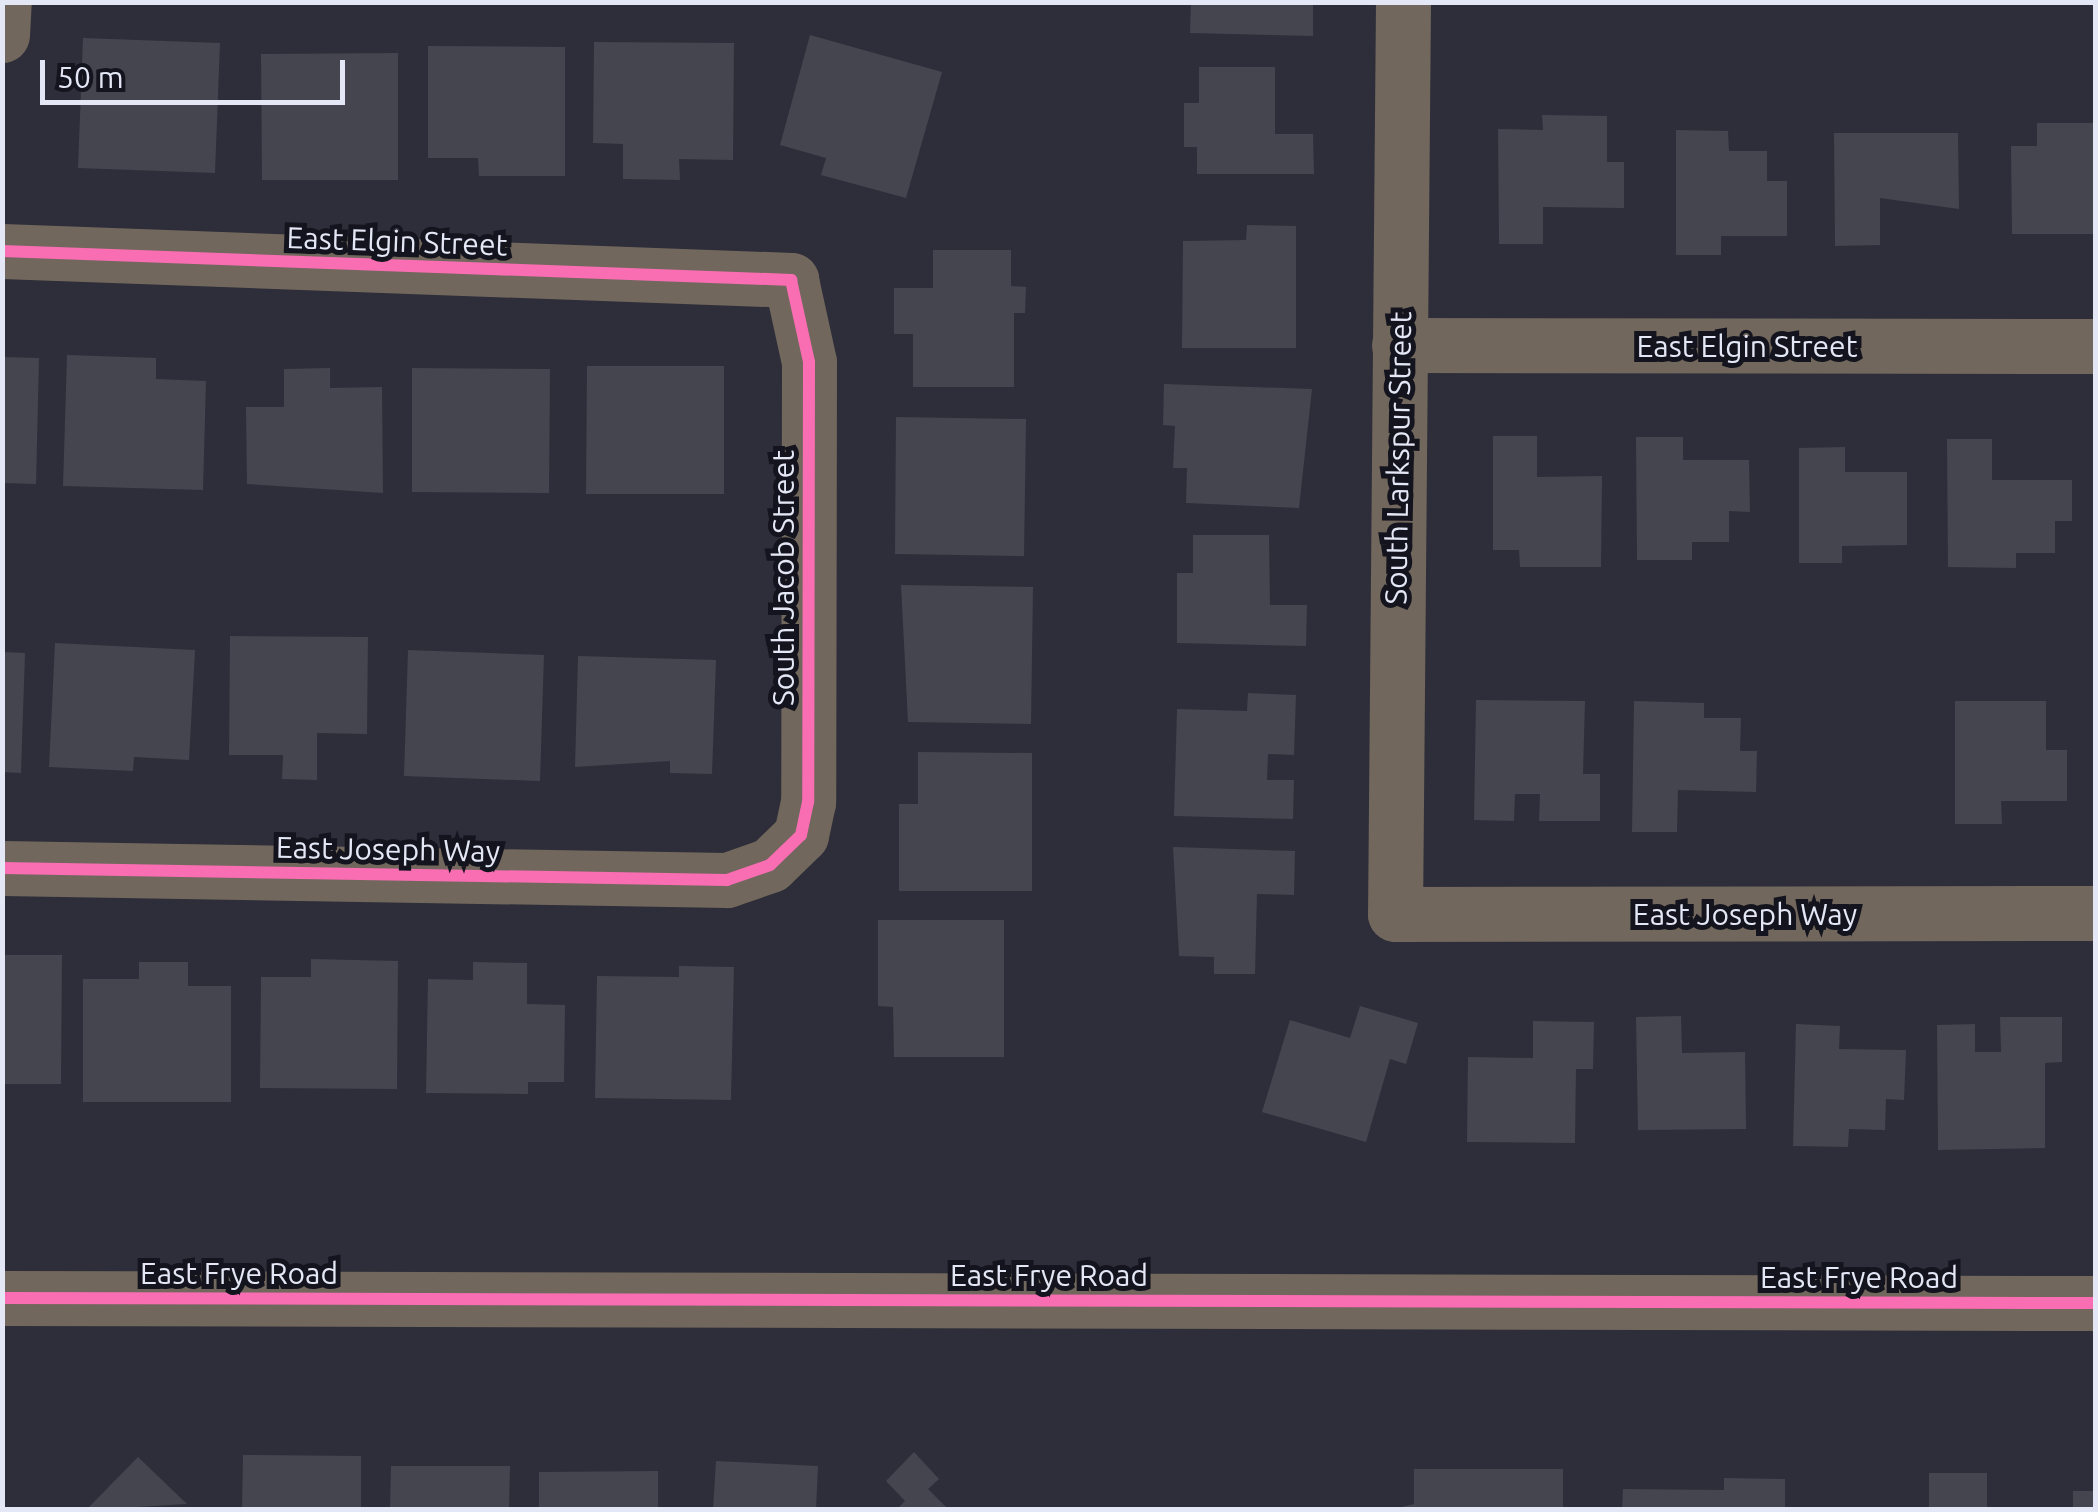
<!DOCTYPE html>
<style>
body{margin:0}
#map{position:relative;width:2098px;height:1512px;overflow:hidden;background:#2d2e39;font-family:Ubuntu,sans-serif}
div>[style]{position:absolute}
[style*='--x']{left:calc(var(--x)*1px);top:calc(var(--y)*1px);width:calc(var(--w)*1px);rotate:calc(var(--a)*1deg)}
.building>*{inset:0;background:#44454e}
.minor>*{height:55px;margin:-27.5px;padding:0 27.5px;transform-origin:27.5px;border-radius:27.5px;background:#72675d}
.cycleway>*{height:12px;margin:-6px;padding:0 6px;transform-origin:6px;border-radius:6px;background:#f96db3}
span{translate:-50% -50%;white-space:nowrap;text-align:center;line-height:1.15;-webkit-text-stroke:10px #13141d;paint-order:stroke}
.street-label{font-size:30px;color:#e4e7f5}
.frame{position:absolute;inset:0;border:5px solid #e4e7f5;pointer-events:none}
.scale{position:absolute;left:40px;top:60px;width:305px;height:45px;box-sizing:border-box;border:5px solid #e4e7f5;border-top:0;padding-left:12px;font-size:30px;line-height:35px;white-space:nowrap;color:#e4e7f5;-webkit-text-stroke:8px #13141d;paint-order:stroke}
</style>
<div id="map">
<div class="building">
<i style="clip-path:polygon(1191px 2px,1313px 2px,1313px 36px,1190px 33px)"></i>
<i style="clip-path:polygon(810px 35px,942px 72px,906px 198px,821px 175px,826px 158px,780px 145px)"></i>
<i style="clip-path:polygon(83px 38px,220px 43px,215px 173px,78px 168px)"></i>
<i style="clip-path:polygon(594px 42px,734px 43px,733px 160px,679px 159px,680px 180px,623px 179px,623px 144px,593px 143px)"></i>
<i style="clip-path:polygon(428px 46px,565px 47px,565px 176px,479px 176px,478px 158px,428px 158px)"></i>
<i style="clip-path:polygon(398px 53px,398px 180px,262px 180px,261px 54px)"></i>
<i style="clip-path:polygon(1199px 67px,1275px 67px,1275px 134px,1313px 134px,1314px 174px,1197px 174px,1197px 147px,1184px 147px,1184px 103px,1199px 103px)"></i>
<i style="clip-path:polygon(1542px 115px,1607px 116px,1607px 162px,1624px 162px,1624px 208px,1543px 207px,1543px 244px,1499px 244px,1498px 129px,1543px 130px)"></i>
<i style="clip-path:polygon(2037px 123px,2096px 123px,2096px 234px,2012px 234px,2011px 146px,2037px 146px)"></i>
<i style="clip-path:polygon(1676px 130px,1728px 131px,1729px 151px,1767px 151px,1767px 181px,1787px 181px,1787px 236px,1721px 236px,1721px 255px,1676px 255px)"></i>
<i style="clip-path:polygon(1834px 133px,1958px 133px,1959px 209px,1880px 198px,1880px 245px,1835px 246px)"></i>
<i style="clip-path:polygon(1247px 225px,1296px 226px,1296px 348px,1182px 348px,1183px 241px,1246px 240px)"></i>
<i style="clip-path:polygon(933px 250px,1011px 250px,1011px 286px,1026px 287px,1025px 313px,1014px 313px,1014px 387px,913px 387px,913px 334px,894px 334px,894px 288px,933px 288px)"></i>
<i style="clip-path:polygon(67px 355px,156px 358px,156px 379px,206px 381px,203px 490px,63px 486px)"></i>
<i style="clip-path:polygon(2px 357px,39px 358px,36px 484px,2px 483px)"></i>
<i style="clip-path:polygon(587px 366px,724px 366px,724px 494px,586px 494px)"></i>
<i style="clip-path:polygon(330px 368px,330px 388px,382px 387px,383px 493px,247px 484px,246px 407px,284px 407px,284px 369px)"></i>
<i style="clip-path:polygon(412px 368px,550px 369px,549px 493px,412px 492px)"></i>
<i style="clip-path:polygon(1164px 384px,1312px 389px,1299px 508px,1186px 503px,1187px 468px,1173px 468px,1175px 426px,1163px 425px)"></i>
<i style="clip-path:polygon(896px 417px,1026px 419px,1024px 556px,895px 554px)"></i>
<i style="clip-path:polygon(1493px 436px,1537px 436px,1537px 477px,1602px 476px,1601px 567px,1520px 567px,1519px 550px,1493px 550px)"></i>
<i style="clip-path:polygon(1636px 437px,1683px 437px,1683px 460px,1749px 460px,1750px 512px,1729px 511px,1729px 542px,1692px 542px,1692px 560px,1637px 560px)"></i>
<i style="clip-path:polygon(1947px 439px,1992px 439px,1992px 480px,2072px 480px,2072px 521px,2055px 521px,2055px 553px,2016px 553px,2016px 568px,1948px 567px)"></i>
<i style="clip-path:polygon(1845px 447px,1845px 472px,1907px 472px,1907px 545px,1842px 546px,1842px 563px,1799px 563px,1799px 448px)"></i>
<i style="clip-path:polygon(1193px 535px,1269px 535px,1270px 605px,1307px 605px,1306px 646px,1177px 643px,1177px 573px,1193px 573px)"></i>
<i style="clip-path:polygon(901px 585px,1033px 587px,1031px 724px,908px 722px)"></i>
<i style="clip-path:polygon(230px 636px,368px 637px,367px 734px,317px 733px,317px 780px,282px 779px,283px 755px,229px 755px)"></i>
<i style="clip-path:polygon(55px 643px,195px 650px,189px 760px,134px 757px,133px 771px,49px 767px)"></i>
<i style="clip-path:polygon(408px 650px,544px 655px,540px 781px,404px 776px)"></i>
<i style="clip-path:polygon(2px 652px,25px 653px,21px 773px,2px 772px)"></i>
<i style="clip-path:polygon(578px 656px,716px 660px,712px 774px,670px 773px,670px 761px,575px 767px)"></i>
<i style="clip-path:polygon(1248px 693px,1296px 695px,1294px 755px,1268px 754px,1267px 780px,1294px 780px,1293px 819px,1174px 816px,1177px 709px,1247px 711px)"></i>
<i style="clip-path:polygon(1476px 700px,1585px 701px,1583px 774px,1600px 774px,1600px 821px,1539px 821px,1540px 794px,1515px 794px,1514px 821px,1474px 820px)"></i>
<i style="clip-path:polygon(1634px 701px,1704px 703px,1704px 718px,1741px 718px,1740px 751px,1757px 751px,1756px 792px,1678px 790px,1677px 832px,1632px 832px)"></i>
<i style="clip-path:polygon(1955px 701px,2046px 701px,2046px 750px,2067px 750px,2067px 801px,2001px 801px,2002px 824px,1955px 824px)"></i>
<i style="clip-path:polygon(918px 752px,1032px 753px,1032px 891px,899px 891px,899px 804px,918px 804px)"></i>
<i style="clip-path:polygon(1173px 847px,1295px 851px,1294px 895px,1257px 894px,1255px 974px,1214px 974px,1214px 957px,1179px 956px)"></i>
<i style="clip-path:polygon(878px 920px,1004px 920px,1004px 1057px,894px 1057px,893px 1007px,878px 1006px)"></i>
<i style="clip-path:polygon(2px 955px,62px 955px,61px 1084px,2px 1084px)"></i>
<i style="clip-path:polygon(311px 959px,398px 961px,397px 1089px,260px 1088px,261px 977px,311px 977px)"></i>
<i style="clip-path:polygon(139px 962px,188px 962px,188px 986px,231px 986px,231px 1102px,83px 1102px,83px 979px,139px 979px)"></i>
<i style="clip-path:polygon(473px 962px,527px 963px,527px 1004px,565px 1005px,564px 1082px,528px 1082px,528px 1094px,426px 1093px,428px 979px,473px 980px)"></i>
<i style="clip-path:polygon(679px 966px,734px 967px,731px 1100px,595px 1098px,597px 976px,679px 977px)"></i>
<i style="clip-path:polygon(1360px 1006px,1418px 1023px,1406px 1064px,1390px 1059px,1366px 1142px,1262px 1112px,1290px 1020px,1350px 1038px)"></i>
<i style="clip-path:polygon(1681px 1016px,1682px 1053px,1745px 1052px,1746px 1129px,1638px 1130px,1636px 1017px)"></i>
<i style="clip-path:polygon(2000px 1017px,2062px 1017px,2062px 1062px,2045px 1063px,2045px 1148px,1938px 1150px,1937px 1025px,1975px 1024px,1975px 1052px,2001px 1052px)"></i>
<i style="clip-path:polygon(1533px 1021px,1594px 1022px,1593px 1069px,1576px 1069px,1575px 1143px,1467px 1142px,1468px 1057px,1533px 1058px)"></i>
<i style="clip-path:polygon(1796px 1024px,1840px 1026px,1839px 1049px,1906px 1050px,1904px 1100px,1886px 1099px,1885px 1130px,1849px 1129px,1848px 1147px,1793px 1146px)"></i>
<i style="clip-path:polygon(914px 1452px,939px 1479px,928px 1489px,949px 1510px,896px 1510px,905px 1501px,886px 1481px)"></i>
<i style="clip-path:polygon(243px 1455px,361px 1456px,361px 1510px,242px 1510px)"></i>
<i style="clip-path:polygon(138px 1457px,187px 1504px,86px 1510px)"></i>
<i style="clip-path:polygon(716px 1461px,818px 1466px,816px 1510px,713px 1510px)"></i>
<i style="clip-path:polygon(391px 1466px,510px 1466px,509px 1510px,390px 1510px)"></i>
<i style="clip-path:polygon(1414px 1469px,1563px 1469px,1563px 1510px,1389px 1510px,1414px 1504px)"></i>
<i style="clip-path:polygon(658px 1471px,658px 1510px,539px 1510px,539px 1472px)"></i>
<i style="clip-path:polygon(1929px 1473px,1987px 1473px,1987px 1510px,1929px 1510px)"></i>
<i style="clip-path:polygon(1724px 1478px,1785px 1479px,1785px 1510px,1622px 1510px,1623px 1489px,1724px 1490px)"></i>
<i style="clip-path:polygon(2073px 1491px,2096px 1491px,2096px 1510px,2073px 1510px)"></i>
</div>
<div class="minor">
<i style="--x:1403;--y:2;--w:912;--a:90.5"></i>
<i style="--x:1395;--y:914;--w:701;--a:-0.08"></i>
<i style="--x:2;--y:35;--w:33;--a:-87"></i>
<i style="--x:2;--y:251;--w:790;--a:2.1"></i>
<i style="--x:791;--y:280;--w:84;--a:77.6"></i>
<i style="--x:809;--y:362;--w:440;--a:90.1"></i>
<i style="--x:808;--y:802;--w:34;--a:102"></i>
<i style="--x:801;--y:835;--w:43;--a:135.9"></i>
<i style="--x:770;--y:865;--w:46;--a:160.8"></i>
<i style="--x:727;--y:880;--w:725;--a:-179.05"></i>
<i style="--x:1399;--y:345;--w:697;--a:0.08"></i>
<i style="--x:2;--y:1298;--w:2094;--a:0.14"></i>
</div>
<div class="cycleway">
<i style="--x:2;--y:251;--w:790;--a:2.1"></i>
<i style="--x:791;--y:280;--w:84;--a:77.6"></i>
<i style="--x:809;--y:362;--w:440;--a:90.1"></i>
<i style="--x:808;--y:802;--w:34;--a:102"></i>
<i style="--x:801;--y:835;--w:43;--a:135.9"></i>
<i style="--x:770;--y:865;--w:46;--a:160.8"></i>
<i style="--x:727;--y:880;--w:725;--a:-179.05"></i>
<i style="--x:2;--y:1298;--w:2094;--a:0.14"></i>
</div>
<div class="street-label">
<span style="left:397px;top:241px;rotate:2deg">East Elgin Street</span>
<span style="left:1747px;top:346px">East Elgin Street</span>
<span style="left:1398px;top:458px;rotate:-89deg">South Larkspur Street</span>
<span style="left:783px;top:578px;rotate:-90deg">South Jacob Street</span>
<span style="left:388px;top:849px;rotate:1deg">East Joseph Way</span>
<span style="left:1745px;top:914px">East Joseph Way</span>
<span style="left:239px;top:1273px">East Frye Road</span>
<span style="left:1049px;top:1275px">East Frye Road</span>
<span style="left:1859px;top:1277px">East Frye Road</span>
</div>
<div class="frame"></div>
<div class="scale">50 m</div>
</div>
